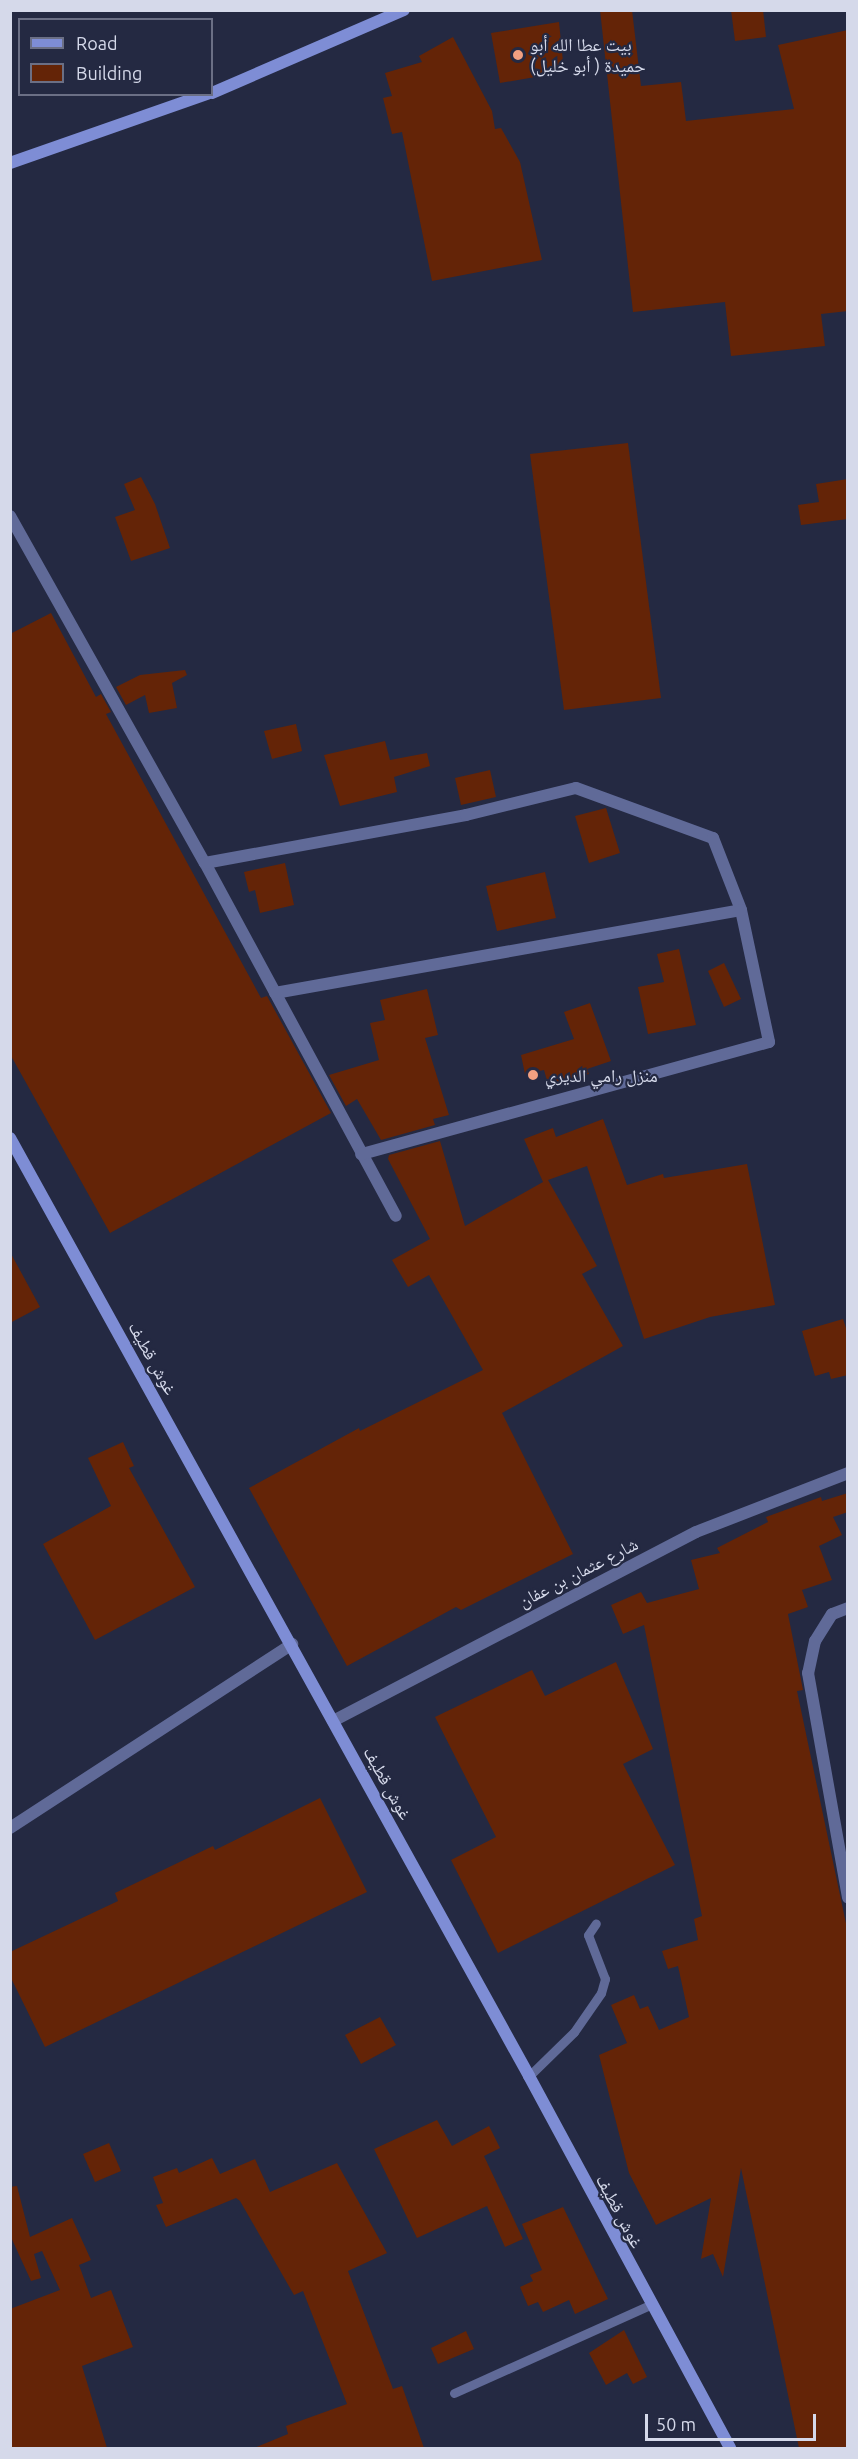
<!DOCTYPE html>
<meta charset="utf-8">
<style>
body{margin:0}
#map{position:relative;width:858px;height:2459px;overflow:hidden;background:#242942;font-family:Ubuntu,"Noto Naskh Arabic",sans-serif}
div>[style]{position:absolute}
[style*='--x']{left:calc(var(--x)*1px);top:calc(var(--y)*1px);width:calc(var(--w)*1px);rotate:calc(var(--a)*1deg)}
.building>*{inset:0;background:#642407}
.service>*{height:9px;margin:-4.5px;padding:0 4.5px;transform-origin:4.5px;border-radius:4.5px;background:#606a98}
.minor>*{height:12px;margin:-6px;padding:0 6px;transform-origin:6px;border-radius:6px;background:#606a98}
.tertiary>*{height:12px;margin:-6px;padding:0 6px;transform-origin:6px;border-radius:6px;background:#606a98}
.secondary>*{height:12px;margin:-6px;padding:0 6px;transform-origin:6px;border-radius:6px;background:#7e8dd5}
.dots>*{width:16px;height:16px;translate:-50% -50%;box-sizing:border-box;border:3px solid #242942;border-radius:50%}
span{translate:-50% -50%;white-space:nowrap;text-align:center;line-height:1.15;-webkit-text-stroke:4.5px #242942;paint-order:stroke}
.poi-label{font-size:18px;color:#d5d9ea}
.left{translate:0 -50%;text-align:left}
.street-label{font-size:18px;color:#d5d9ea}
.frame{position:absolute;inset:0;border:12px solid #d5d9ea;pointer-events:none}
.legend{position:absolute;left:18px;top:18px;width:195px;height:78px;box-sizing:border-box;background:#242942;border:2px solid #6b6f85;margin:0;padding:8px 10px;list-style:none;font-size:18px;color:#d5d9ea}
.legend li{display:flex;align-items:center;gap:12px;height:30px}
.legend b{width:30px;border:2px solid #6b6f85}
.scale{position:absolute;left:645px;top:2414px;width:171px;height:27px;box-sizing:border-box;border:3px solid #d5d9ea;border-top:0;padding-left:8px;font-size:18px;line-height:21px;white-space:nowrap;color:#d5d9ea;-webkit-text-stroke:4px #242942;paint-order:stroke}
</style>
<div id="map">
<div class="building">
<i style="clip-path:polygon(600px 10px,632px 10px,641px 86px,681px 82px,686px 121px,794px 109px,778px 45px,848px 30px,848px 311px,821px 314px,825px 346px,731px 356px,725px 302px,633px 312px)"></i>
<i style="clip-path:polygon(731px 10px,763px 10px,766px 37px,735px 41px)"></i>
<i style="clip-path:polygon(559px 22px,564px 72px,500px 83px,491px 33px)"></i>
<i style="clip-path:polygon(453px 37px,492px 111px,495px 129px,501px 128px,520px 162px,542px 260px,432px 281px,402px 132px,392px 134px,383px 98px,392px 96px,385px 73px,422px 62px,419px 56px)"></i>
<i style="clip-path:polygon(628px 443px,661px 698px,564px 710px,530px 454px)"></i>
<i style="clip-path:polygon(141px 477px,155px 504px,170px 548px,131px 561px,115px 517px,135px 510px,124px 484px)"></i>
<i style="clip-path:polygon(848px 479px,848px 519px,801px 525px,798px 505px,819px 502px,816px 484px)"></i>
<i style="clip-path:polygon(51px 613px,96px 697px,101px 694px,111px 712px,106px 714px,261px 998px,267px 996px,331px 1113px,110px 1233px,10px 1054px,10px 634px)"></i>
<i style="clip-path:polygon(185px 670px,187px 675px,172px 683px,177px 708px,149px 713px,145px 695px,126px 705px,116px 687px,140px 675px)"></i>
<i style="clip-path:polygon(296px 724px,302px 751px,272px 759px,264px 731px)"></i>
<i style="clip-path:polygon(385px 741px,390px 760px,427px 753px,430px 766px,394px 777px,397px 792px,340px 806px,324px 755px)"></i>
<i style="clip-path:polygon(490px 770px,496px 797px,461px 805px,455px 778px)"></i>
<i style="clip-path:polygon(606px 808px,620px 853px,589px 863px,575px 816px)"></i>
<i style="clip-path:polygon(285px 863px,294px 905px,260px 913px,255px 890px,249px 892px,244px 872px)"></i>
<i style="clip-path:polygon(545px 872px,556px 918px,497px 931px,486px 886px)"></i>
<i style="clip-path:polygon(679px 949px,696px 1025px,648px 1034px,638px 987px,664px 982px,657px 954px)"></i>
<i style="clip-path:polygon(724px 963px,741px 999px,724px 1007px,708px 971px)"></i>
<i style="clip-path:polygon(427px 989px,438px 1035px,425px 1038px,449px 1115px,433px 1119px,435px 1125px,381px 1140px,357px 1099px,346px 1106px,329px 1075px,379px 1060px,370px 1023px,385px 1020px,380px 1000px)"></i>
<i style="clip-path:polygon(590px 1003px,611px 1061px,587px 1069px,589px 1074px,548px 1084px,544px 1070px,525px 1074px,521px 1055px,574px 1039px,564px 1012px)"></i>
<i style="clip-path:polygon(603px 1119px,627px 1185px,663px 1174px,664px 1178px,747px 1164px,775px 1305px,710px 1317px,644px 1339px,587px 1166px,548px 1180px,597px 1266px,582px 1274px,623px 1346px,502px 1413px,573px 1554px,461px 1610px,456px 1607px,347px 1666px,249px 1488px,359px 1428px,360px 1431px,483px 1370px,429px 1275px,408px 1287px,392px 1260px,430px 1239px,388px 1159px,389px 1155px,440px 1141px,465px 1226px,543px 1182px,524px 1139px,553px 1128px,556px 1137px)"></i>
<i style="clip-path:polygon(10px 1252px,40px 1307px,10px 1323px)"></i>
<i style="clip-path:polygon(843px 1319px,848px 1334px,848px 1375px,831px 1379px,829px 1372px,815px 1376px,802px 1331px)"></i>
<i style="clip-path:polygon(123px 1442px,134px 1466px,129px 1468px,195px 1587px,95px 1640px,43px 1544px,111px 1506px,88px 1458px)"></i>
<i style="clip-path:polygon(848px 1493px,848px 1512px,833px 1517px,842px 1535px,819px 1546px,832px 1580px,802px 1590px,808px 1607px,788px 1614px,803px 1690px,797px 1691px,848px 1933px,848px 2448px,799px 2448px,741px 2168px,723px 2277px,713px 2254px,701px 2259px,711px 2198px,656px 2225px,629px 2173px,599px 2055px,627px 2043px,611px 2005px,634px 1995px,640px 2009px,648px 2006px,659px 2030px,689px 2017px,678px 1966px,668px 1969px,662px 1951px,698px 1940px,694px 1919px,702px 1916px,644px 1625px,623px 1634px,611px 1605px,641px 1592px,647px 1603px,699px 1589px,691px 1560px,720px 1553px,717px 1548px,768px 1522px,766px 1517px,821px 1497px,822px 1501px)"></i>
<i style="clip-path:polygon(616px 1662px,653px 1749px,623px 1764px,675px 1865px,498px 1953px,451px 1860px,496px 1837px,435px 1717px,532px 1670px,545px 1696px)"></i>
<i style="clip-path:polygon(320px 1798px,367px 1892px,45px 2047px,10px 1976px,10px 1952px,118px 1901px,115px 1893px,213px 1846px,215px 1850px)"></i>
<i style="clip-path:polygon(380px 2017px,396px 2045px,361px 2064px,345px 2035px)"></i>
<i style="clip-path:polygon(437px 2120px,452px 2146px,489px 2126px,500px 2148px,484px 2156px,523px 2239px,505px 2247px,487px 2206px,417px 2238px,374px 2149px)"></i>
<i style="clip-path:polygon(109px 2143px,121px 2171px,95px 2182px,83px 2154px)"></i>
<i style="clip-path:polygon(212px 2158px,220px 2174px,255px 2159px,270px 2192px,337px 2163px,387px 2253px,348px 2271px,393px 2389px,402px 2386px,424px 2448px,254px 2448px,288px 2434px,286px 2426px,347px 2404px,303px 2291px,294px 2295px,240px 2201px,236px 2198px,166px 2227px,156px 2205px,163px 2203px,153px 2177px,177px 2168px,179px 2173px)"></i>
<i style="clip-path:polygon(17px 2186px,30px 2237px,72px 2218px,91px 2260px,79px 2265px,91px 2298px,111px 2290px,133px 2347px,82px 2366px,107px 2448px,10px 2448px,10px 2309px,60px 2290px,42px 2251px,34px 2254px,41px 2278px,31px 2281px,10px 2235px,10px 2187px)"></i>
<i style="clip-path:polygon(563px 2207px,608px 2299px,575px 2314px,569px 2300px,543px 2312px,538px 2302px,528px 2306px,520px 2287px,533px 2281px,530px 2275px,542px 2270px,522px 2224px)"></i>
<i style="clip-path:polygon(624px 2330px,647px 2377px,633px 2384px,627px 2373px,606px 2385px,589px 2353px)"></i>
<i style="clip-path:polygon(466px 2331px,474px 2349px,438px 2364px,431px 2348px)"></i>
</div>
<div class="service">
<i style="--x:529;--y:2076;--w:63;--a:-44.4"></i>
<i style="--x:574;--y:2032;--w:47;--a:-55.3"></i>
<i style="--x:601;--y:1993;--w:15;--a:-74"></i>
<i style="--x:605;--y:1979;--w:47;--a:-111.1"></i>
<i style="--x:588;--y:1935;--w:14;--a:-56"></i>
<i style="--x:454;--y:2393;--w:215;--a:-24.2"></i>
</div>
<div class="minor">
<i style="--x:10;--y:516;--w:398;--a:60.7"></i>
<i style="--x:205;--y:863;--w:401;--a:61.6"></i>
<i style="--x:205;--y:863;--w:265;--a:-10.4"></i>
<i style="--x:466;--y:815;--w:113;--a:-13.8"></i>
<i style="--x:576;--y:788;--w:146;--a:20.1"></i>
<i style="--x:713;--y:838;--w:77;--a:68.7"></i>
<i style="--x:741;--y:910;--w:135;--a:78"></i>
<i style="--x:769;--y:1042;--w:423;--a:164.6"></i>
<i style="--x:275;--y:993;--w:473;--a:-10.1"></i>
<i style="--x:848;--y:1608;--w:17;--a:159"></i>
<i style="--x:832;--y:1614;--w:32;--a:122"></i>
<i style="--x:815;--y:1641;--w:33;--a:102"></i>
<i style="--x:808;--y:1673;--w:228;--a:79.9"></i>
<i style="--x:333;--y:1721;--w:409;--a:-27.5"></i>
<i style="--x:696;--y:1532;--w:163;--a:-21.2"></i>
</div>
<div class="tertiary">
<i style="--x:10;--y:1828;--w:337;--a:-33.1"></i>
</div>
<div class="secondary">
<i style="--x:212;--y:93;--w:209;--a:-23.4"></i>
<i style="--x:10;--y:163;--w:209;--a:-19.3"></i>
<i style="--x:10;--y:1138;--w:1072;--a:61.04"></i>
<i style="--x:529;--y:2076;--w:423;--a:61.6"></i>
</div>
<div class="dots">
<i style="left:518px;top:55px;background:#f2a081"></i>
<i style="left:533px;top:1075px;background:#f2a081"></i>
</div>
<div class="poi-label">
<span class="left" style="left:530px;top:55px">بيت عطا الله أبو<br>حميدة ( أبو خليل)</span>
<span class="left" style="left:545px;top:1075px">منزل رامي الديري</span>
</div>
<div class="street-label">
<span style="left:153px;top:1358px;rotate:61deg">غوش قطيف</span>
<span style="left:578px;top:1572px;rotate:-27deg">شارع عثمان بن عفان</span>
<span style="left:388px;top:1783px;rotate:61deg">غوش قطيف</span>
<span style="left:620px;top:2211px;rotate:62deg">غوش قطيف</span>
</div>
<div class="frame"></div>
<ul class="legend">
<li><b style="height:8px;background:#7e8dd5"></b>Road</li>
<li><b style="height:16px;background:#642407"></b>Building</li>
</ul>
<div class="scale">50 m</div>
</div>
